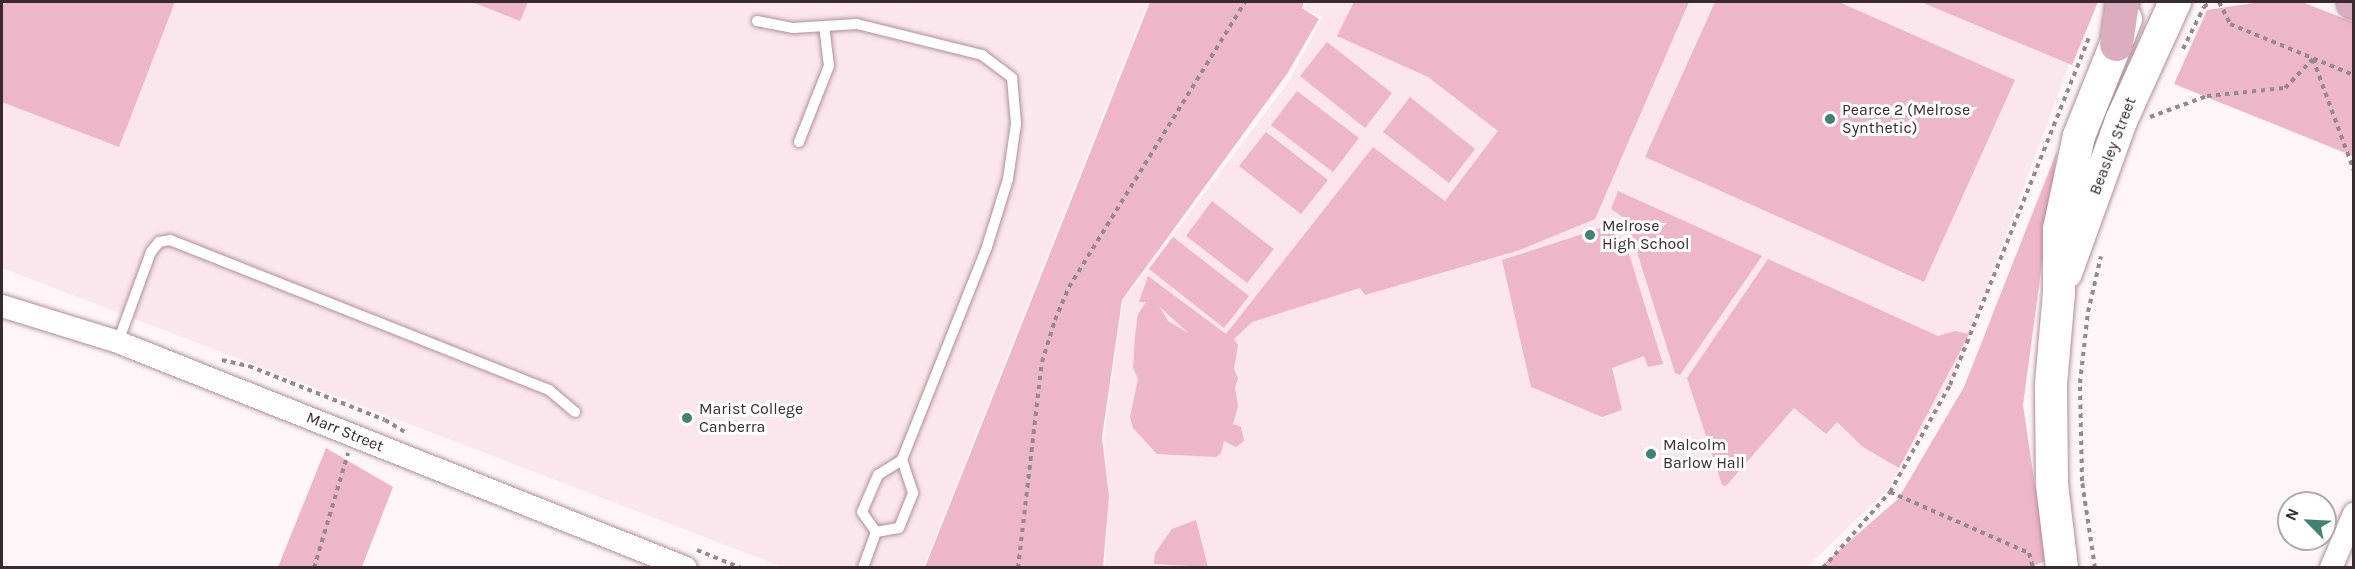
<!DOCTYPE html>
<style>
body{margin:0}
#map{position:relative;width:2355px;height:569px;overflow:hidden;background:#fdf5f7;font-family:Karla,sans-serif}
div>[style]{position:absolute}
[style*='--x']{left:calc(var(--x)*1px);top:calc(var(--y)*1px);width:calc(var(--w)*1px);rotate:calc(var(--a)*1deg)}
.built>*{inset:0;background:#fae6ec}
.green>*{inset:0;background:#eeb6c9}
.path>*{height:4px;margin-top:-2px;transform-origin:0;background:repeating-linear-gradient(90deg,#95898d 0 4.5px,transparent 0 9px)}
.roads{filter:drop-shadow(0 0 2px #b38e9a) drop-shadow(0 0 2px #b38e9a)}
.lane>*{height:10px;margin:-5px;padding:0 5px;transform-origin:5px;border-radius:5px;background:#fff}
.street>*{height:22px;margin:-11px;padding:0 11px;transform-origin:11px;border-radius:11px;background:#fff}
.secondary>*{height:32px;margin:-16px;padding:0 16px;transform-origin:16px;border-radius:16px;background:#fff}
.primary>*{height:33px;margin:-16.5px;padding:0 16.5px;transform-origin:16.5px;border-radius:16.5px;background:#dbadbe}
.dots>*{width:16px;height:16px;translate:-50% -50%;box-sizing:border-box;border:3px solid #fff;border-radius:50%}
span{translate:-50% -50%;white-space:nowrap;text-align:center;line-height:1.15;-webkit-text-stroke:6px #fff;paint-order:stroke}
.poi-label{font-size:16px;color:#392a2f}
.left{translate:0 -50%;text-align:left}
.street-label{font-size:16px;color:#392a2f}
.frame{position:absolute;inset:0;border:3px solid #392a2f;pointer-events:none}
.north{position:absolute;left:2277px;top:491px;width:60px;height:60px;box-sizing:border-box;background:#fff;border:2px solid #b0aaac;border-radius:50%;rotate:294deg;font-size:16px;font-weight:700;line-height:24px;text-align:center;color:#392a2f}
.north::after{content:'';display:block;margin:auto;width:21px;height:27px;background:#408273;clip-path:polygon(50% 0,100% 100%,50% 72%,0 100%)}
</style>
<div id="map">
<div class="built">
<i style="clip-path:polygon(2px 2px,1148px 2px,923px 568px,783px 567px,2px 268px)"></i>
<i style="clip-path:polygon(1308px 2px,2092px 2px,1957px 367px,1887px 490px,1807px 567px,1105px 568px,1109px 497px,1104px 438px,1123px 301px,1290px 80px,1322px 17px,1305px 9px)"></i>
</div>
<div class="green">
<i style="clip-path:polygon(2px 2px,175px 2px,119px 147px,2px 102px)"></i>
<i style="clip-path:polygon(472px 2px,528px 2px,520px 21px)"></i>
<i style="clip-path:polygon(1150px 2px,1304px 2px,1302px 8px,1319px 19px,1287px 74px,1122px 300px,1102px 437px,1109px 497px,1103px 567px,925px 567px)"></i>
<i style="clip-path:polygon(evenodd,1354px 2px,1689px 2px,1595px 219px,1520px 250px,1365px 295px,1360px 288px,1252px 322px,1234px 339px,1238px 345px,1234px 369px,1238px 378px,1235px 388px,1238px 406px,1233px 424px,1241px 427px,1244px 441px,1236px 447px,1224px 441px,1221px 453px,1216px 457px,1157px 454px,1133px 428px,1130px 417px,1138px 379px,1133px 368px,1135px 335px,1138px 314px,1146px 302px,1139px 302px,1148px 276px,1226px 334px,1373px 147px,1445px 201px,1498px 131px,1428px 77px,1337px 36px,1354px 2px,1159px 306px,1187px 332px,1188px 333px,1168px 321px,1159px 306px)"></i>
<i style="clip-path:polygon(1715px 2px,1839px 2px,2015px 80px,1924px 282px,1645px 157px)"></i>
<i style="clip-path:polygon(1921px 2px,2098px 2px,2072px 65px)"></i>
<i style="clip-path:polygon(2260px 2px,2302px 2px,2353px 22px,2353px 156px,2174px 84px,2207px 10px)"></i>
<i style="clip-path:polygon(1327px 42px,1392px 93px,1365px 128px,1300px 76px)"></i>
<i style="clip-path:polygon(1297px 91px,1359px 138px,1333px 172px,1271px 125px)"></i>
<i style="clip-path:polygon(1410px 97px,1475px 149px,1449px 183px,1383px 132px)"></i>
<i style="clip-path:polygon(1266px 132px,1328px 180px,1301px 214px,1239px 166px)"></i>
<i style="clip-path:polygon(2057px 151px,2023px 405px,2046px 561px,2028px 568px,1819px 568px,1898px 499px,1964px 387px)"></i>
<i style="clip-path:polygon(1618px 191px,1762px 256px,1680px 375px,1675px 373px,1627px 220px,1611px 209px)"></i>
<i style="clip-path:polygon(1212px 201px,1274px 249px,1247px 283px,1186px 236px)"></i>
<i style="clip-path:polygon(1604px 227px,1625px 241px,1663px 364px,1648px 367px,1644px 356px,1612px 368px,1622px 410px,1602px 417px,1531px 387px,1502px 260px)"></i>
<i style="clip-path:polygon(1173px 237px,1249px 296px,1224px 328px,1149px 269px)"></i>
<i style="clip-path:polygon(1768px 259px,1938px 336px,1955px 331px,1969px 334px,1899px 468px,1863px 447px,1837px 422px,1826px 434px,1794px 408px,1726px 486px,1722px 485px,1687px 378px)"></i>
<i style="clip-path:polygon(326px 448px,393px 487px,362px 567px,278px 567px)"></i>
<i style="clip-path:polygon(1196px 520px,1208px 567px,1154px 564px,1155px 553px,1172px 529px)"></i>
</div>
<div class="path">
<i style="--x:2219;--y:2;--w:25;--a:63"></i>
<i style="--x:2230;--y:24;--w:134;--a:22.4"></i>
<i style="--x:2183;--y:49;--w:47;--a:-63.4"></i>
<i style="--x:2204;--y:7;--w:9;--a:-36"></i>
<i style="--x:2150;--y:117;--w:61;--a:-20.2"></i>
<i style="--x:2207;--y:96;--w:78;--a:-5.9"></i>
<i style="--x:2285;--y:88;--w:40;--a:-46"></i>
<i style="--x:2313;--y:59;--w:119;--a:69.9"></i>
<i style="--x:222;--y:360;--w:28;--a:13"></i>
<i style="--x:249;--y:366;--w:146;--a:21.7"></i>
<i style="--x:385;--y:420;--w:26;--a:31"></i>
<i style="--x:1890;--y:492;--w:123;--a:-60.7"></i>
<i style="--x:1950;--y:385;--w:377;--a:-68.2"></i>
<i style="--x:697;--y:550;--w:48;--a:22.2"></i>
<i style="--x:314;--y:568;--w:120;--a:-73.5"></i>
<i style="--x:1018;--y:568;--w:207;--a:-83.4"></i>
<i style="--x:1042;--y:362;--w:44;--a:-72.8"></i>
<i style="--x:1055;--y:320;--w:36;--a:-67"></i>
<i style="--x:1069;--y:287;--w:335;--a:-58.3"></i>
<i style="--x:1823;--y:568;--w:101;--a:-48.6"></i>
<i style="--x:1890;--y:492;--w:152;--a:23.7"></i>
<i style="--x:2029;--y:553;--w:16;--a:75"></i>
<i style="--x:2095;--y:568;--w:88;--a:-98.5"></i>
<i style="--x:2082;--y:481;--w:98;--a:-91.2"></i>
<i style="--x:2080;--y:383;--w:71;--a:-83.6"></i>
<i style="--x:2088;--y:312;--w:57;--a:-76.9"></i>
</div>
<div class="roads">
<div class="lane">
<i style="--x:757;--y:21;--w:37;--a:11"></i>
<i style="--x:793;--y:28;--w:64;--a:-3.6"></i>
<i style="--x:857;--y:24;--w:129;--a:13.9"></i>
<i style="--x:982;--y:55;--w:38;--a:37"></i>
<i style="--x:1012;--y:78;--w:46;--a:85"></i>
<i style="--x:1016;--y:124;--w:56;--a:98.3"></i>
<i style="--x:1008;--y:179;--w:71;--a:107.2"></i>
<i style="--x:987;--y:247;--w:229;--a:111.8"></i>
<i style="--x:902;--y:460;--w:28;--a:148"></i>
<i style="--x:878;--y:475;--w:40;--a:113.4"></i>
<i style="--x:862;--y:512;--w:24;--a:55"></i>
<i style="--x:876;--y:532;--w:38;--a:110"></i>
<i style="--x:799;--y:142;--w:82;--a:-68.5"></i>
<i style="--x:829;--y:66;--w:38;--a:-97"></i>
<i style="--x:118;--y:342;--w:96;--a:-69.9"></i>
<i style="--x:151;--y:252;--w:13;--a:-51"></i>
<i style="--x:159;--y:242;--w:11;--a:-10"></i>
<i style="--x:170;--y:240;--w:408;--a:21.6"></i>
<i style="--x:549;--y:390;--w:34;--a:40"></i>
<i style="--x:876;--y:532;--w:23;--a:-10"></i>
<i style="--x:899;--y:528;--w:38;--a:-68"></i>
<i style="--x:913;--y:493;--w:35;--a:-108"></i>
</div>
<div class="street">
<i style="--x:2;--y:306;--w:121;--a:17.2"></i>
<i style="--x:118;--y:342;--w:611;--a:21.7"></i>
<i style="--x:2331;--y:568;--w:59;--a:-66.9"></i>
</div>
<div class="secondary">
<i style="--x:2066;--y:273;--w:162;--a:-70.1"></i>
<i style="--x:2121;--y:121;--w:131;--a:-65.6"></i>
<i style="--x:2062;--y:568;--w:85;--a:-96.8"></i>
<i style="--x:2052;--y:484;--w:100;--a:-90.6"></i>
<i style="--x:2051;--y:384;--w:91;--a:-85"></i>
<i style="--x:2059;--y:293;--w:64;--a:-90"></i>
<i style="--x:2059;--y:229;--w:95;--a:-77.9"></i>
<i style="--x:2079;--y:136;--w:126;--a:-68.1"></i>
</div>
<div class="primary">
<i style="--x:2353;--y:2;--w:1;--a:0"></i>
<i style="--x:2116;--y:44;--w:42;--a:-81.9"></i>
</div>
</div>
<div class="dots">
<i style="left:1830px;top:119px;background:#408273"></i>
<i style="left:1590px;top:235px;background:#408273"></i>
<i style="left:687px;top:418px;background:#408273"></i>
<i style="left:1651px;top:454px;background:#408273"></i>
</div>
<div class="poi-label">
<span class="left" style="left:1842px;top:119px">Pearce 2 (Melrose<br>Synthetic)</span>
<span class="left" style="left:1602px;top:235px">Melrose<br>High School</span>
<span class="left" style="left:699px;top:418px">Marist College<br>Canberra</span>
<span class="left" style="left:1663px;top:454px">Malcolm<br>Barlow Hall</span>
</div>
<div class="street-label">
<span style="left:2113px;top:146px;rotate:-69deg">Beasley Street</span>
<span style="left:345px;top:432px;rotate:22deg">Marr Street</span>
</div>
<div class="frame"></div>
<div class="north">N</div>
</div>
